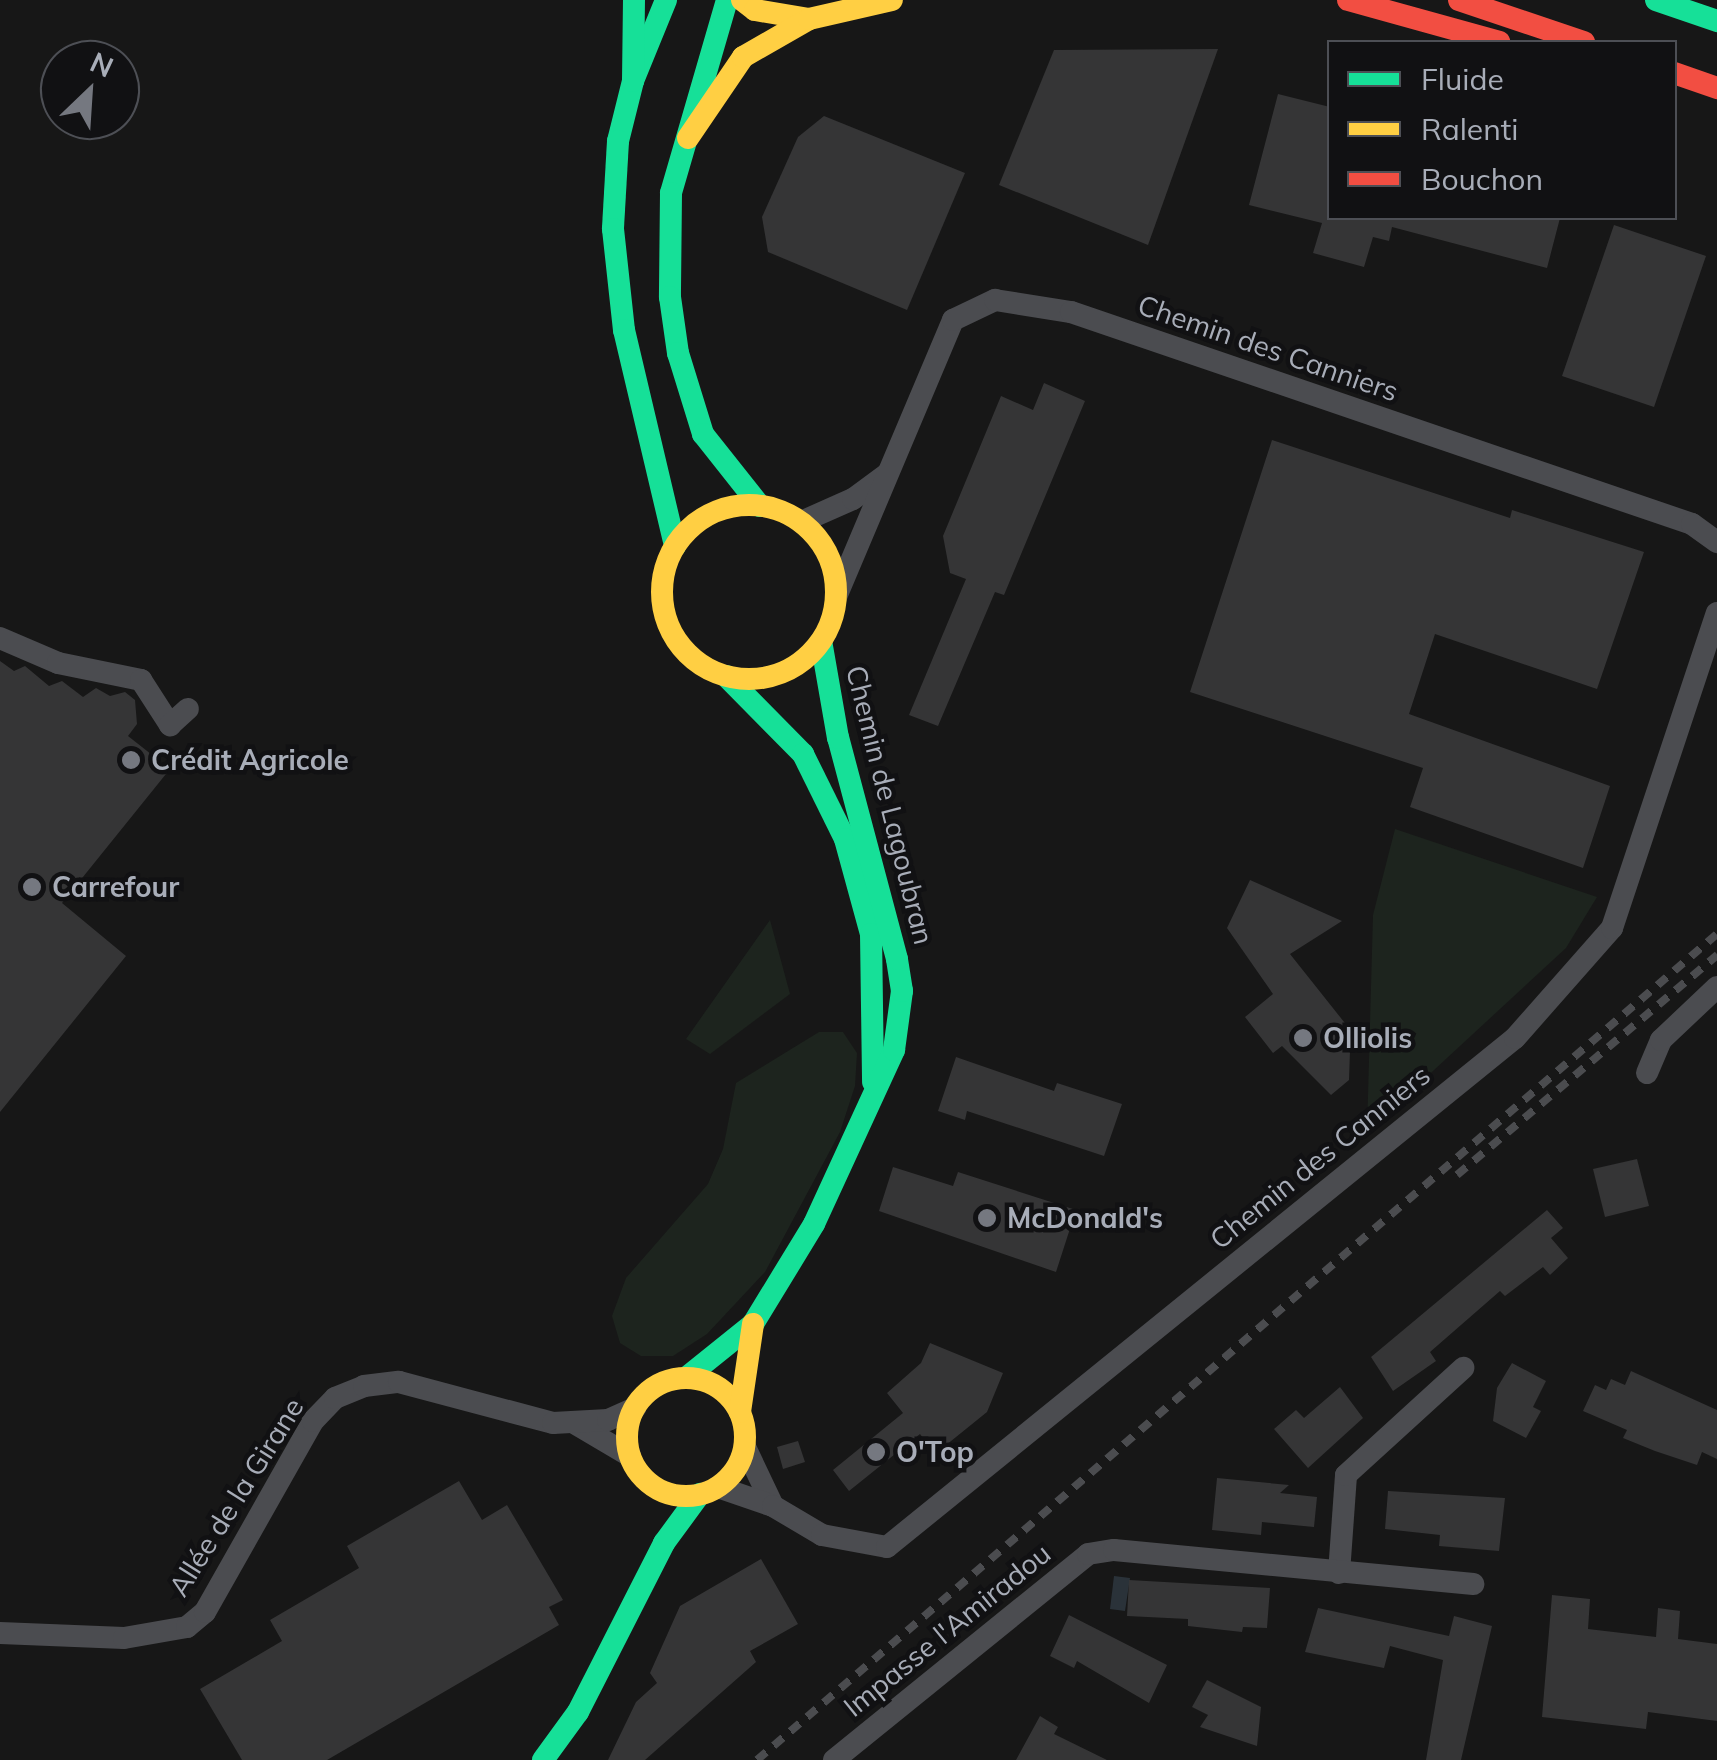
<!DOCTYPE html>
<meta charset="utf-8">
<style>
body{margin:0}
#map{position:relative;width:1717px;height:1760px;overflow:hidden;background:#171717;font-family:Mulish,sans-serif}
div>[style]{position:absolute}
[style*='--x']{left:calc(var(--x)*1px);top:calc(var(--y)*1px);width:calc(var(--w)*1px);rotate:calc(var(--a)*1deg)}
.green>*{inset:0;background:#1d241e}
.water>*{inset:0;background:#2a3239}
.building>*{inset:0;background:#353536}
.street>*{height:22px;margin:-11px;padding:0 11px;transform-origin:11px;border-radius:11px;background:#4b4c50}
.fast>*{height:22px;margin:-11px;padding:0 11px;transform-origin:11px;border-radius:11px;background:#16e098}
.slow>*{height:22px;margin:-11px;padding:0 11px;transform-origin:11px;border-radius:11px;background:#ffcf43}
.slow>.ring{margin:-11px;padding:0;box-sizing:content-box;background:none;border:22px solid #ffcf43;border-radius:50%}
.jam>*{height:22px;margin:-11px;padding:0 11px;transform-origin:11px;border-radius:11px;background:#f24e42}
.rail>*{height:8px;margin-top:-4px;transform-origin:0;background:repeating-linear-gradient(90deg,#4b4c4f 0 12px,transparent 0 22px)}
.dots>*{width:28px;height:28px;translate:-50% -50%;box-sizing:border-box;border:5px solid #111113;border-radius:50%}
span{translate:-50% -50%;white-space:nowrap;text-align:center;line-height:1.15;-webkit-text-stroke:9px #111113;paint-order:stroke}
.street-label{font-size:28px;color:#a8adb8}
.poi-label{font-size:28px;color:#a8adb8;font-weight:700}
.left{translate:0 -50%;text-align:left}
.legend{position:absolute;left:1327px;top:40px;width:350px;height:180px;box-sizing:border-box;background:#111113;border:2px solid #4d4f55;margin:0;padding:12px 18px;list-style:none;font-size:30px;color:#a8adb8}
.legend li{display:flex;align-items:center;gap:20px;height:50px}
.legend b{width:50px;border:2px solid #4d4f55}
.north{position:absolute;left:40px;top:40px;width:100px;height:100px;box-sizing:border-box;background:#111113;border:2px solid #4d4f55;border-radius:50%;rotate:25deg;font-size:28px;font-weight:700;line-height:40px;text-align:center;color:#a8adb8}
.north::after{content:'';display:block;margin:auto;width:35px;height:45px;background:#757880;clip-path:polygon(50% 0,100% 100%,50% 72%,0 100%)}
</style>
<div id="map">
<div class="green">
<i style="clip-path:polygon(1395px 829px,1597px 897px,1566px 948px,1367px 1132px,1373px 915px)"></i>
<i style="clip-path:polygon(770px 920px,790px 994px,710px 1054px,686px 1039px)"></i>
<i style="clip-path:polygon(819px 1032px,843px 1032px,857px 1053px,855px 1086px,840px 1132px,765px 1272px,707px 1334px,673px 1356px,641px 1356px,620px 1343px,612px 1316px,626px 1278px,708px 1184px,723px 1149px,736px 1083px)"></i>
</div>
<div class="water">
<i style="clip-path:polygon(1114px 1576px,1130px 1578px,1125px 1611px,1110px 1609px)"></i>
</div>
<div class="building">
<i style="clip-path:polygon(1218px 49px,1148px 245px,999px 185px,1054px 50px)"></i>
<i style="clip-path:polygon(1278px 94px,1330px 107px,1330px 218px,1560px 218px,1547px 268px,1392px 227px,1389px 241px,1373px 237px,1364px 267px,1313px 253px,1322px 223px,1249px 205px)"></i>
<i style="clip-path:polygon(824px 116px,965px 173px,907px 310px,768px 252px,762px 217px,798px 137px)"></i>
<i style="clip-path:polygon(1614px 225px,1706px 256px,1654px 407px,1562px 376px)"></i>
<i style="clip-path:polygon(1044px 383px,1085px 401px,1004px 595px,995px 592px,938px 726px,909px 715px,966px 579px,950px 573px,943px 536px,1001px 396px,1033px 410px)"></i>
<i style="clip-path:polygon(1272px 440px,1510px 518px,1512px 510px,1644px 552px,1597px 689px,1435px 634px,1409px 714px,1610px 786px,1583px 868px,1410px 807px,1423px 768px,1190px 692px)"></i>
<i style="clip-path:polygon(0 661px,14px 671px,25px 666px,49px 686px,62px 681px,83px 697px,96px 688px,110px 696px,125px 692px,135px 700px,137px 724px,128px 736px,170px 769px,62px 903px,126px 956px,0 1112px)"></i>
<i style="clip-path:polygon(1250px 880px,1342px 921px,1290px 954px,1352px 1032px,1341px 1040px,1350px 1051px,1349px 1080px,1331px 1095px,1282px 1046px,1273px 1053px,1245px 1017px,1273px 994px,1227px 928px)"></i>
<i style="clip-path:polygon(956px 1057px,1054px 1091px,1057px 1083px,1122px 1104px,1104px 1156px,967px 1111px,965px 1120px,938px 1111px)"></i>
<i style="clip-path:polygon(1637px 1159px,1649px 1206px,1605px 1217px,1593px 1169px)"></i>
<i style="clip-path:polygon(893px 1167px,953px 1186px,958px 1172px,1076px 1210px,1056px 1272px,879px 1211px)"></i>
<i style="clip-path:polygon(1547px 1210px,1563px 1228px,1551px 1238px,1568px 1258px,1550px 1275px,1543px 1267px,1505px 1296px,1500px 1291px,1430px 1352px,1436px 1361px,1393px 1391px,1371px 1357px)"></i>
<i style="clip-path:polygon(930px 1343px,1003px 1373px,987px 1412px,935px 1454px,920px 1434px,849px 1491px,833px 1470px,903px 1413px,887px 1393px,921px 1363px)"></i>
<i style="clip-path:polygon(1512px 1363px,1546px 1381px,1533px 1407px,1541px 1411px,1526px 1438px,1493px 1421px,1497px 1388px)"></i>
<i style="clip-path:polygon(1631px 1371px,1717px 1410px,1717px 1459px,1702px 1452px,1697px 1465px,1655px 1451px,1623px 1438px,1627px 1430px,1583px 1411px,1595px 1385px,1606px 1390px,1611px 1379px,1625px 1385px)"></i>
<i style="clip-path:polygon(1340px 1387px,1363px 1418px,1308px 1468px,1274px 1429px,1296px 1410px,1304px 1418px)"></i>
<i style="clip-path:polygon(798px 1441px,805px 1462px,783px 1469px,777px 1447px)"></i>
<i style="clip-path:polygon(1217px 1478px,1289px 1485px,1280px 1493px,1317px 1497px,1314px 1527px,1262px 1522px,1261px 1535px,1212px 1530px)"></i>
<i style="clip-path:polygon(459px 1481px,482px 1520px,507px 1505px,563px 1600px,549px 1607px,559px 1625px,327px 1760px,242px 1760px,200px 1689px,282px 1641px,270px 1620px,359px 1568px,347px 1546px)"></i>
<i style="clip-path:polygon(1388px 1491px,1505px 1498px,1499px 1551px,1439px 1546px,1440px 1535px,1385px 1529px)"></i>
<i style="clip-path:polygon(761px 1559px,798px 1624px,750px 1651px,756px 1662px,645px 1760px,608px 1760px,636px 1702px,657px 1683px,650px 1673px,680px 1606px)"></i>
<i style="clip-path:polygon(1129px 1580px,1270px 1588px,1267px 1628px,1243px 1627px,1242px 1632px,1188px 1626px,1188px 1619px,1127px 1616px)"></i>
<i style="clip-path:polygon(1552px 1595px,1590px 1599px,1588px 1629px,1656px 1637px,1658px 1608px,1680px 1611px,1678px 1639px,1717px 1644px,1717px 1721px,1648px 1712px,1646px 1729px,1542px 1717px)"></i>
<i style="clip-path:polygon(1318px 1608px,1449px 1636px,1454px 1616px,1492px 1626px,1461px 1760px,1426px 1760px,1443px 1660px,1390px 1646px,1384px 1668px,1305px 1652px)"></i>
<i style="clip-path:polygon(1069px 1615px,1167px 1665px,1149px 1703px,1077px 1661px,1074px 1668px,1050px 1656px)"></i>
<i style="clip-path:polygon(1207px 1680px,1261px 1707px,1257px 1746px,1200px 1727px,1208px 1715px,1192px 1707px)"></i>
<i style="clip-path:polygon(1040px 1716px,1058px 1727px,1054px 1734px,1107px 1760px,1016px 1760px)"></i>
</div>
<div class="street">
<i style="--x:801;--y:522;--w:57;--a:-23.9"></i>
<i style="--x:853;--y:499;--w:42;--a:-36.3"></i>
<i style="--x:836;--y:597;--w:301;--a:-67.1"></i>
<i style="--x:953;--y:320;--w:47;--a:-25.5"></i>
<i style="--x:995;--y:300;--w:77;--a:9"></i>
<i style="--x:1071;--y:312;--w:656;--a:18.85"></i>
<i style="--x:1692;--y:524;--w:31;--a:36"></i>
<i style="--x:0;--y:638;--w:63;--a:23.3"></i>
<i style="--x:58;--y:663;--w:85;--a:11.6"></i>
<i style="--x:141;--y:680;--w:54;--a:57.2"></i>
<i style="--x:170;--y:725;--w:24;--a:-42"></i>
<i style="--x:1647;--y:1073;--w:36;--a:-67"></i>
<i style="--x:1661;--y:1040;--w:77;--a:-43.4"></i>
<i style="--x:576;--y:1424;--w:63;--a:30.7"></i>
<i style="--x:745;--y:1447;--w:65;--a:64.6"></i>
<i style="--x:718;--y:1487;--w:58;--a:19.1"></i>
<i style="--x:773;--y:1506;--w:57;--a:30.6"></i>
<i style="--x:822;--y:1535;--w:66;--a:10.5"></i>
<i style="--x:887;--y:1547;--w:808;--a:-39.03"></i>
<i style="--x:1515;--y:1038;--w:147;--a:-48.6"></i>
<i style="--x:1612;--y:928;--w:332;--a:-71.6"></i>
<i style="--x:1339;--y:1573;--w:98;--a:-85.9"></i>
<i style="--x:1346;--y:1475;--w:159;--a:-42.4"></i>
<i style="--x:0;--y:1633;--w:124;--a:2.3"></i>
<i style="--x:124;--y:1638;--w:64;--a:-9.9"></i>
<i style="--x:187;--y:1627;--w:23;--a:-40"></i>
<i style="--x:205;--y:1612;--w:219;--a:-60.5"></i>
<i style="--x:313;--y:1421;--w:32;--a:-46"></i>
<i style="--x:335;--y:1398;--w:31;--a:-22"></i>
<i style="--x:364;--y:1386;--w:35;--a:-7"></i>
<i style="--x:399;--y:1382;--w:159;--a:14.9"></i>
<i style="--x:553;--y:1423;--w:55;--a:-3.1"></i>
<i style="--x:608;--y:1420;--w:30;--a:-24"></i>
<i style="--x:834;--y:1760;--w:327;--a:-39"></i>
<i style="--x:1088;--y:1554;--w:26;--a:-9"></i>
<i style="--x:1114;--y:1550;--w:361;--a:5.4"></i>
</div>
<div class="fast">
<i style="--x:666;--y:0;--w:87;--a:112.2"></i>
<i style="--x:633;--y:81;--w:62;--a:104"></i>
<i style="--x:618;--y:141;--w:88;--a:93.3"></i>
<i style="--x:613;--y:229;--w:102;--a:83.8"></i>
<i style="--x:624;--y:330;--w:222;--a:76.7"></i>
<i style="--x:727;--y:0;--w:201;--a:106.2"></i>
<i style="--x:671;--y:193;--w:104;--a:90.6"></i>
<i style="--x:670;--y:297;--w:57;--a:81.9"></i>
<i style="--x:678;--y:353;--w:85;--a:72.8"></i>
<i style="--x:703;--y:434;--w:92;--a:51.6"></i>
<i style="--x:1656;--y:0;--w:65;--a:19"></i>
<i style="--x:633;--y:81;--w:81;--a:-89.3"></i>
<i style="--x:726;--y:676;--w:110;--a:45.4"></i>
<i style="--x:803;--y:754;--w:95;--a:63.7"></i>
<i style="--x:845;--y:839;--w:98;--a:74.7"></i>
<i style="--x:871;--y:934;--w:148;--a:89.2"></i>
<i style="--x:687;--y:1377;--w:85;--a:-38.8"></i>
<i style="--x:753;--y:1324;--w:117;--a:-58.6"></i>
<i style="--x:814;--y:1224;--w:192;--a:-65.3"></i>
<i style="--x:894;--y:1050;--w:60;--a:-82.3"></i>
<i style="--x:902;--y:991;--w:32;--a:-99"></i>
<i style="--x:897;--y:959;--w:229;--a:-104.9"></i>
<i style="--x:838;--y:738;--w:98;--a:-99.9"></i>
<i style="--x:543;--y:1760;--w:59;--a:-53.9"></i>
<i style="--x:578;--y:1712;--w:190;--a:-63"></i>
<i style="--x:664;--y:1543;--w:61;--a:-53.7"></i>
</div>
<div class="slow">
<i style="--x:742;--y:0;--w:16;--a:38"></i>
<i style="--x:755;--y:10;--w:55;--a:9.5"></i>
<i style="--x:688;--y:138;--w:98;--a:-55.8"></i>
<i style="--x:743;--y:57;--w:76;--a:-29.9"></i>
<i style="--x:809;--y:19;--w:85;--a:-12.9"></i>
<i class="ring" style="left:662px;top:505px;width:152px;height:152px"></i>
<i class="ring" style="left:627px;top:1378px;width:96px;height:96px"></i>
<i style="--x:740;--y:1412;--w:89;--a:-81.6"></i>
</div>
<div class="jam">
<i style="--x:1348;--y:0;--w:157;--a:15.5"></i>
<i style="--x:1459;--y:0;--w:132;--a:18.6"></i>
<i style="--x:1674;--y:73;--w:46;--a:19.2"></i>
</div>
<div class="rail">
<i style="--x:1457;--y:1175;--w:341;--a:-40.2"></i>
<i style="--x:757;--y:1760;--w:1266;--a:-40.71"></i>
</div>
<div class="dots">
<i style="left:131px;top:760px;background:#757880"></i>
<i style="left:32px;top:887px;background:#757880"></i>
<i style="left:1303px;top:1038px;background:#757880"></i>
<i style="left:987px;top:1218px;background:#757880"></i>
<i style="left:876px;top:1452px;background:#757880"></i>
</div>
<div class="street-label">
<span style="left:1268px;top:348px;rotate:19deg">Chemin des Canniers</span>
<span style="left:890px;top:805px;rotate:76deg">Chemin de Lagoubran</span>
<span style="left:1320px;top:1157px;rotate:-39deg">Chemin des Canniers</span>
<span style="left:236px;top:1497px;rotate:-58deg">Allée de la Girane</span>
<span style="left:947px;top:1630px;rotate:-39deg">Impasse l'Amiradou</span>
</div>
<div class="poi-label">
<span class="left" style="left:151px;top:760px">Crédit Agricole</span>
<span class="left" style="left:52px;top:887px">Carrefour</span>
<span class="left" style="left:1323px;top:1038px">Olliolis</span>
<span class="left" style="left:1007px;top:1218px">McDonald's</span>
<span class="left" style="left:896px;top:1452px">O'Top</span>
</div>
<ul class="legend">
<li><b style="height:12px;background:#16e098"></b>Fluide</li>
<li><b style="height:12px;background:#ffcf43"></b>Ralenti</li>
<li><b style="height:12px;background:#f24e42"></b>Bouchon</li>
</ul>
<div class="north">N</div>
</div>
